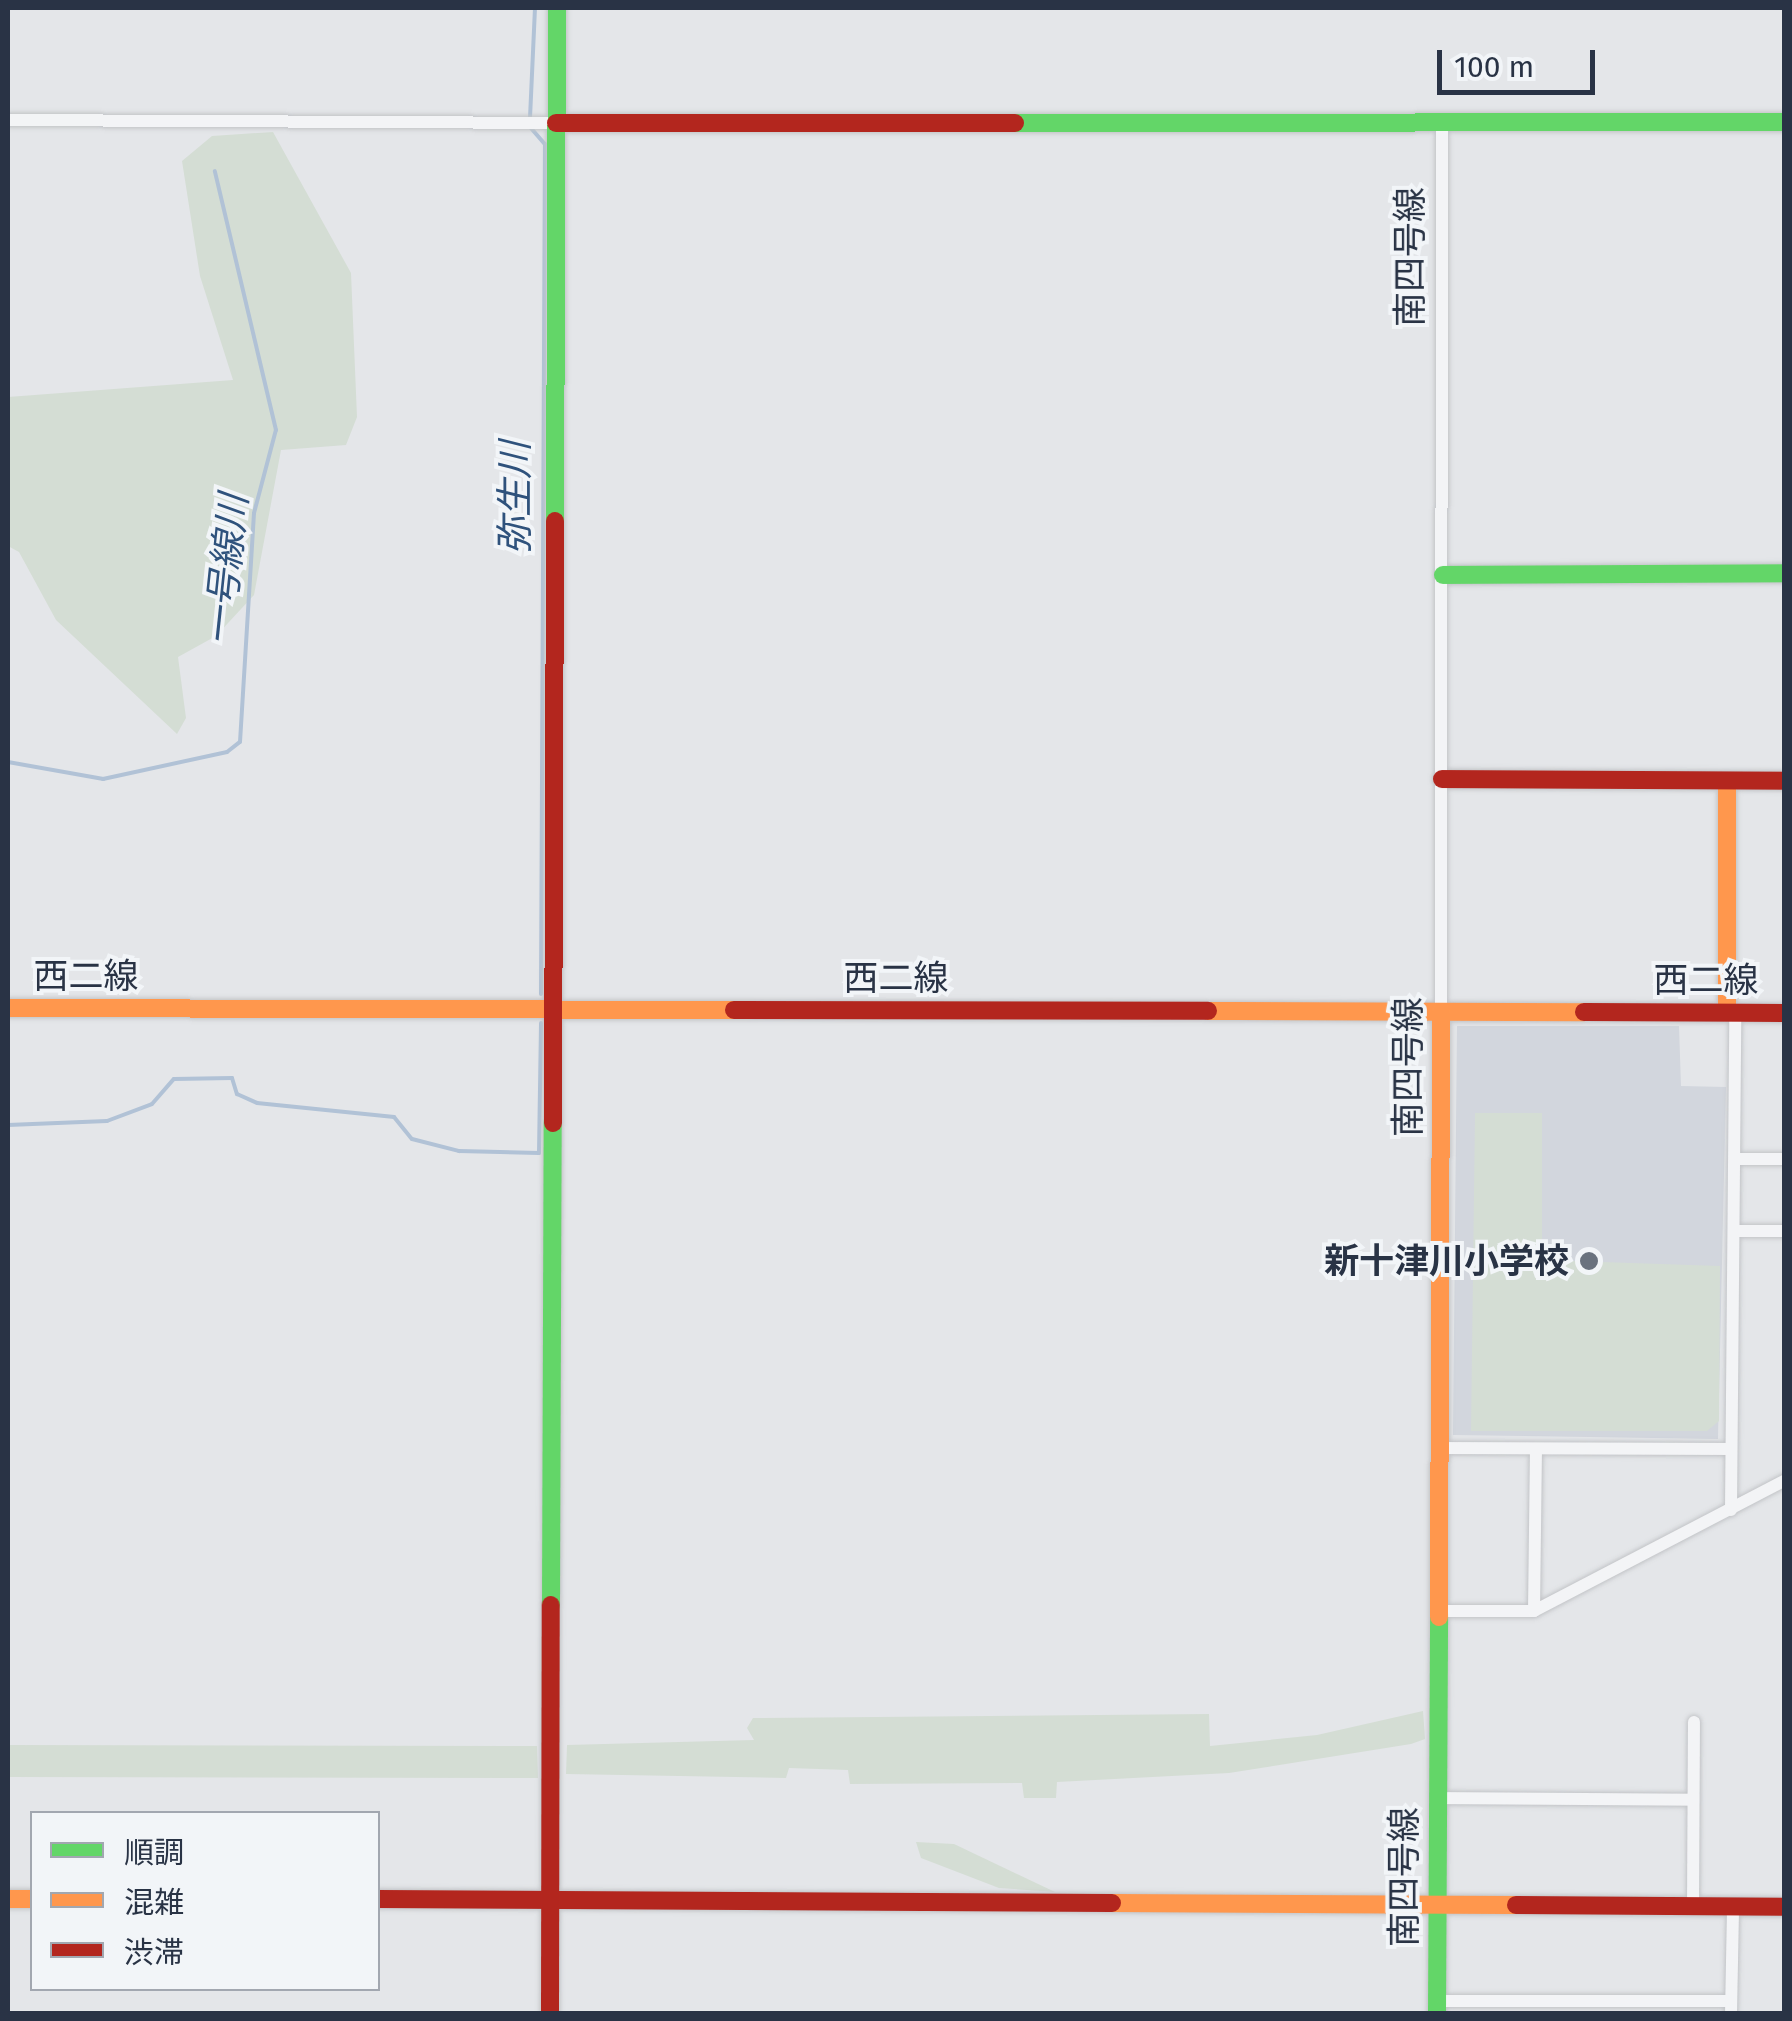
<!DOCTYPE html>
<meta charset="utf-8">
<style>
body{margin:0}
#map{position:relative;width:1792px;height:2021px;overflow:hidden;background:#e4e6e9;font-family:"Fira Sans","Noto Sans JP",sans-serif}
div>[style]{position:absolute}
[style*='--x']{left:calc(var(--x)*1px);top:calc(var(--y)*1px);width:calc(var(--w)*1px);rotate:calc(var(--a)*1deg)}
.built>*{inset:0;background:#d2d6dd}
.green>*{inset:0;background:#d4ddd4}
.stream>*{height:4px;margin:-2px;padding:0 2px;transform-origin:2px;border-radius:2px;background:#b1c2d6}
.roads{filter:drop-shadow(0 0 2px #c2c4c7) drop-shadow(0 0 2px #c2c4c7)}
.street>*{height:12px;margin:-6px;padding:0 6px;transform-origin:6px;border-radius:6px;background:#f3f4f6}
.fast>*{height:18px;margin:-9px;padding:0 9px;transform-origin:9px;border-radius:9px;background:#63d668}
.slow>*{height:18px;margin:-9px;padding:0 9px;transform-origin:9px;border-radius:9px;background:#ff974d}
.jam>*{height:18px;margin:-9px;padding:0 9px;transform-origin:9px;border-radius:9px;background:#b3261e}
.dots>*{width:28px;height:28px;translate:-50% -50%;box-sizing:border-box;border:5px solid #f2f5f8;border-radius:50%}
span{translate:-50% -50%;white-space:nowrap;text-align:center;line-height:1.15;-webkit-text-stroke:8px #f2f5f8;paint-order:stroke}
.street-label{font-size:35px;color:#293345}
.poi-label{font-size:35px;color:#293345;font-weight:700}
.right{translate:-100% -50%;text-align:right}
.water-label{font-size:38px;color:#2f527c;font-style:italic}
.frame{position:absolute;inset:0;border:10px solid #293345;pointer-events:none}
.legend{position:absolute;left:30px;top:1811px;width:350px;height:180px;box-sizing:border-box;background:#f2f5f8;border:2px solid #a2a7b0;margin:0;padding:12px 18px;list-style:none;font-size:30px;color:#293345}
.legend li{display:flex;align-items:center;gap:20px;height:50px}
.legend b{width:50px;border:2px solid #a2a7b0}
.scale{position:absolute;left:1437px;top:50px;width:158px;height:45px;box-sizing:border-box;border:5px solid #293345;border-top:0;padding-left:12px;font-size:30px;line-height:35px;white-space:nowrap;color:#293345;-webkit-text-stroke:8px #f2f5f8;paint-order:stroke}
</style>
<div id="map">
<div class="built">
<i style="clip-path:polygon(1457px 1026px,1679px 1026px,1681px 1086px,1726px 1087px,1718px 1439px,1453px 1435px)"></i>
</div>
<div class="green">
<i style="clip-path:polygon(273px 132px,351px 273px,357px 417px,346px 445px,281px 450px,254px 595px,216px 636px,178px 657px,186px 718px,177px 734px,56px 620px,19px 552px,8px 546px,8px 397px,233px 380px,200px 276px,182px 161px,212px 136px)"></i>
<i style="clip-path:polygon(1475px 1113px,1542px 1113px,1542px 1260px,1720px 1266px,1719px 1421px,1707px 1431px,1471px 1431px)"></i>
<i style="clip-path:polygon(1423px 1711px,1425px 1739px,1411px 1744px,1229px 1773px,1057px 1782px,1056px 1798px,1024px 1798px,1022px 1783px,850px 1784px,848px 1770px,789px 1768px,786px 1778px,566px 1774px,567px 1745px,754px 1740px,747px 1728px,753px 1718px,1209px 1714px,1210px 1746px,1317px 1735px)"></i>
<i style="clip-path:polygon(8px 1745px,537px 1746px,538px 1778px,8px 1777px)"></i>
<i style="clip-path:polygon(916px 1842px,954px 1844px,1055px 1892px,999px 1888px,921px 1858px)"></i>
</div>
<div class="stream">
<i style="--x:530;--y:118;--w:110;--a:-87.4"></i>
<i style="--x:530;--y:127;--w:23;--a:49"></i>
<i style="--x:545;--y:144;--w:850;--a:90.27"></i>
<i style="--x:8;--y:762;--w:97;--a:10.1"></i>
<i style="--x:103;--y:779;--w:127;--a:-12.3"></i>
<i style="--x:227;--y:752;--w:16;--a:-38"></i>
<i style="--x:240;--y:742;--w:229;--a:-86.5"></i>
<i style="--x:254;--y:513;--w:86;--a:-75.2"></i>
<i style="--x:276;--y:430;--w:266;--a:-103.3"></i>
<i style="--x:8;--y:1125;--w:99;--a:-2.3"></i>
<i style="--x:107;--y:1121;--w:48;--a:-20.7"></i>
<i style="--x:152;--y:1104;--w:33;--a:-49"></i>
<i style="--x:174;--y:1079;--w:58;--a:-1"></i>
<i style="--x:232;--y:1078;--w:17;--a:73"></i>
<i style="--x:237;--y:1094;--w:22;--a:24"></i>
<i style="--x:257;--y:1103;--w:138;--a:5.8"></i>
<i style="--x:394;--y:1117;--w:28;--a:51"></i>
<i style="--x:412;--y:1139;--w:49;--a:14.3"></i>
<i style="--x:459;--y:1151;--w:80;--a:1.4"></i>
<i style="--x:539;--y:1153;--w:130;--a:-89.1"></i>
</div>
<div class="roads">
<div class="street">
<i style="--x:8;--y:120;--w:548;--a:0.31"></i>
<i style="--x:1441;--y:1012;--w:891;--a:-89.94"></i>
<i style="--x:1736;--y:1159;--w:48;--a:0"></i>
<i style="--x:1734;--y:1231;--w:50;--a:0"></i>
<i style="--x:1440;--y:1448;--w:291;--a:0.2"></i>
<i style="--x:1731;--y:1510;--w:497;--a:-89.5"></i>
<i style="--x:1439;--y:1611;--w:95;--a:0"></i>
<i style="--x:1534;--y:1611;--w:282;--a:-27.5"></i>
<i style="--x:1534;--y:1611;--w:162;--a:-89.3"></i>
<i style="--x:1436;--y:1798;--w:256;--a:0.4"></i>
<i style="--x:1693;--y:1906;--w:184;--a:-89.7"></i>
<i style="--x:1437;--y:2001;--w:294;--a:0"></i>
<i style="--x:1731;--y:2014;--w:107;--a:-88.9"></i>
</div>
<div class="fast">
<i style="--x:1015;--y:123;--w:769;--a:-0.07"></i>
<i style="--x:555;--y:521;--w:513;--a:-89.78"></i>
<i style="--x:1443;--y:575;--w:341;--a:-0.3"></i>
<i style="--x:551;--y:1605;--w:482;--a:-89.8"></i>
<i style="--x:1437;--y:2014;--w:397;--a:-89.7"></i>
</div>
<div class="slow">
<i style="--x:1727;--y:781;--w:231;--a:90"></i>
<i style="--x:8;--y:1008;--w:726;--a:0.16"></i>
<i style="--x:1208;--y:1011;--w:376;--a:0.2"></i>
<i style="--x:1439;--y:1617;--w:605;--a:-89.81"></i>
<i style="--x:8;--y:1899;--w:24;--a:0"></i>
<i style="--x:1112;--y:1903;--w:404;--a:0.3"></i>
</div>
<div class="jam">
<i style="--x:556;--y:123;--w:459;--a:0"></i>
<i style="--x:1442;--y:779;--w:342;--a:0.3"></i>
<i style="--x:734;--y:1010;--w:474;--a:0.1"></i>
<i style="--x:1584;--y:1012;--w:200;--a:0.3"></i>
<i style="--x:553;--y:1123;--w:602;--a:-89.81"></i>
<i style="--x:378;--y:1899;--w:734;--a:0.31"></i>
<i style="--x:1516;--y:1905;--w:268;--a:0.4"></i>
<i style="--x:550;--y:2014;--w:409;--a:-89.9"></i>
</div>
</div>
<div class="dots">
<i style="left:1589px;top:1261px;background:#6a727e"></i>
</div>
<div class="street-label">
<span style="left:1410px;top:257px;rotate:-90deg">南四号線</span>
<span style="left:86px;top:976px">西二線</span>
<span style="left:896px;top:978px">西二線</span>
<span style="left:1706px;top:980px">西二線</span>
<span style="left:1408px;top:1067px;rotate:-90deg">南四号線</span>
<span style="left:1404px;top:1877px;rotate:-90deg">南四号線</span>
</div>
<div class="poi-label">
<span class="right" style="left:1569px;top:1261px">新十津川小学校</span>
</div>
<div class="water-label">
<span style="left:516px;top:498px;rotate:-90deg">弥生川</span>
<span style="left:227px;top:570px;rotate:-84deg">一号線川</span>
</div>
<div class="frame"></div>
<ul class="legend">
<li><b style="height:12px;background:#63d668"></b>順調</li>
<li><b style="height:12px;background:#ff974d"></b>混雑</li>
<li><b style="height:12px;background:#b3261e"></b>渋滞</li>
</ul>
<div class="scale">100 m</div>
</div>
